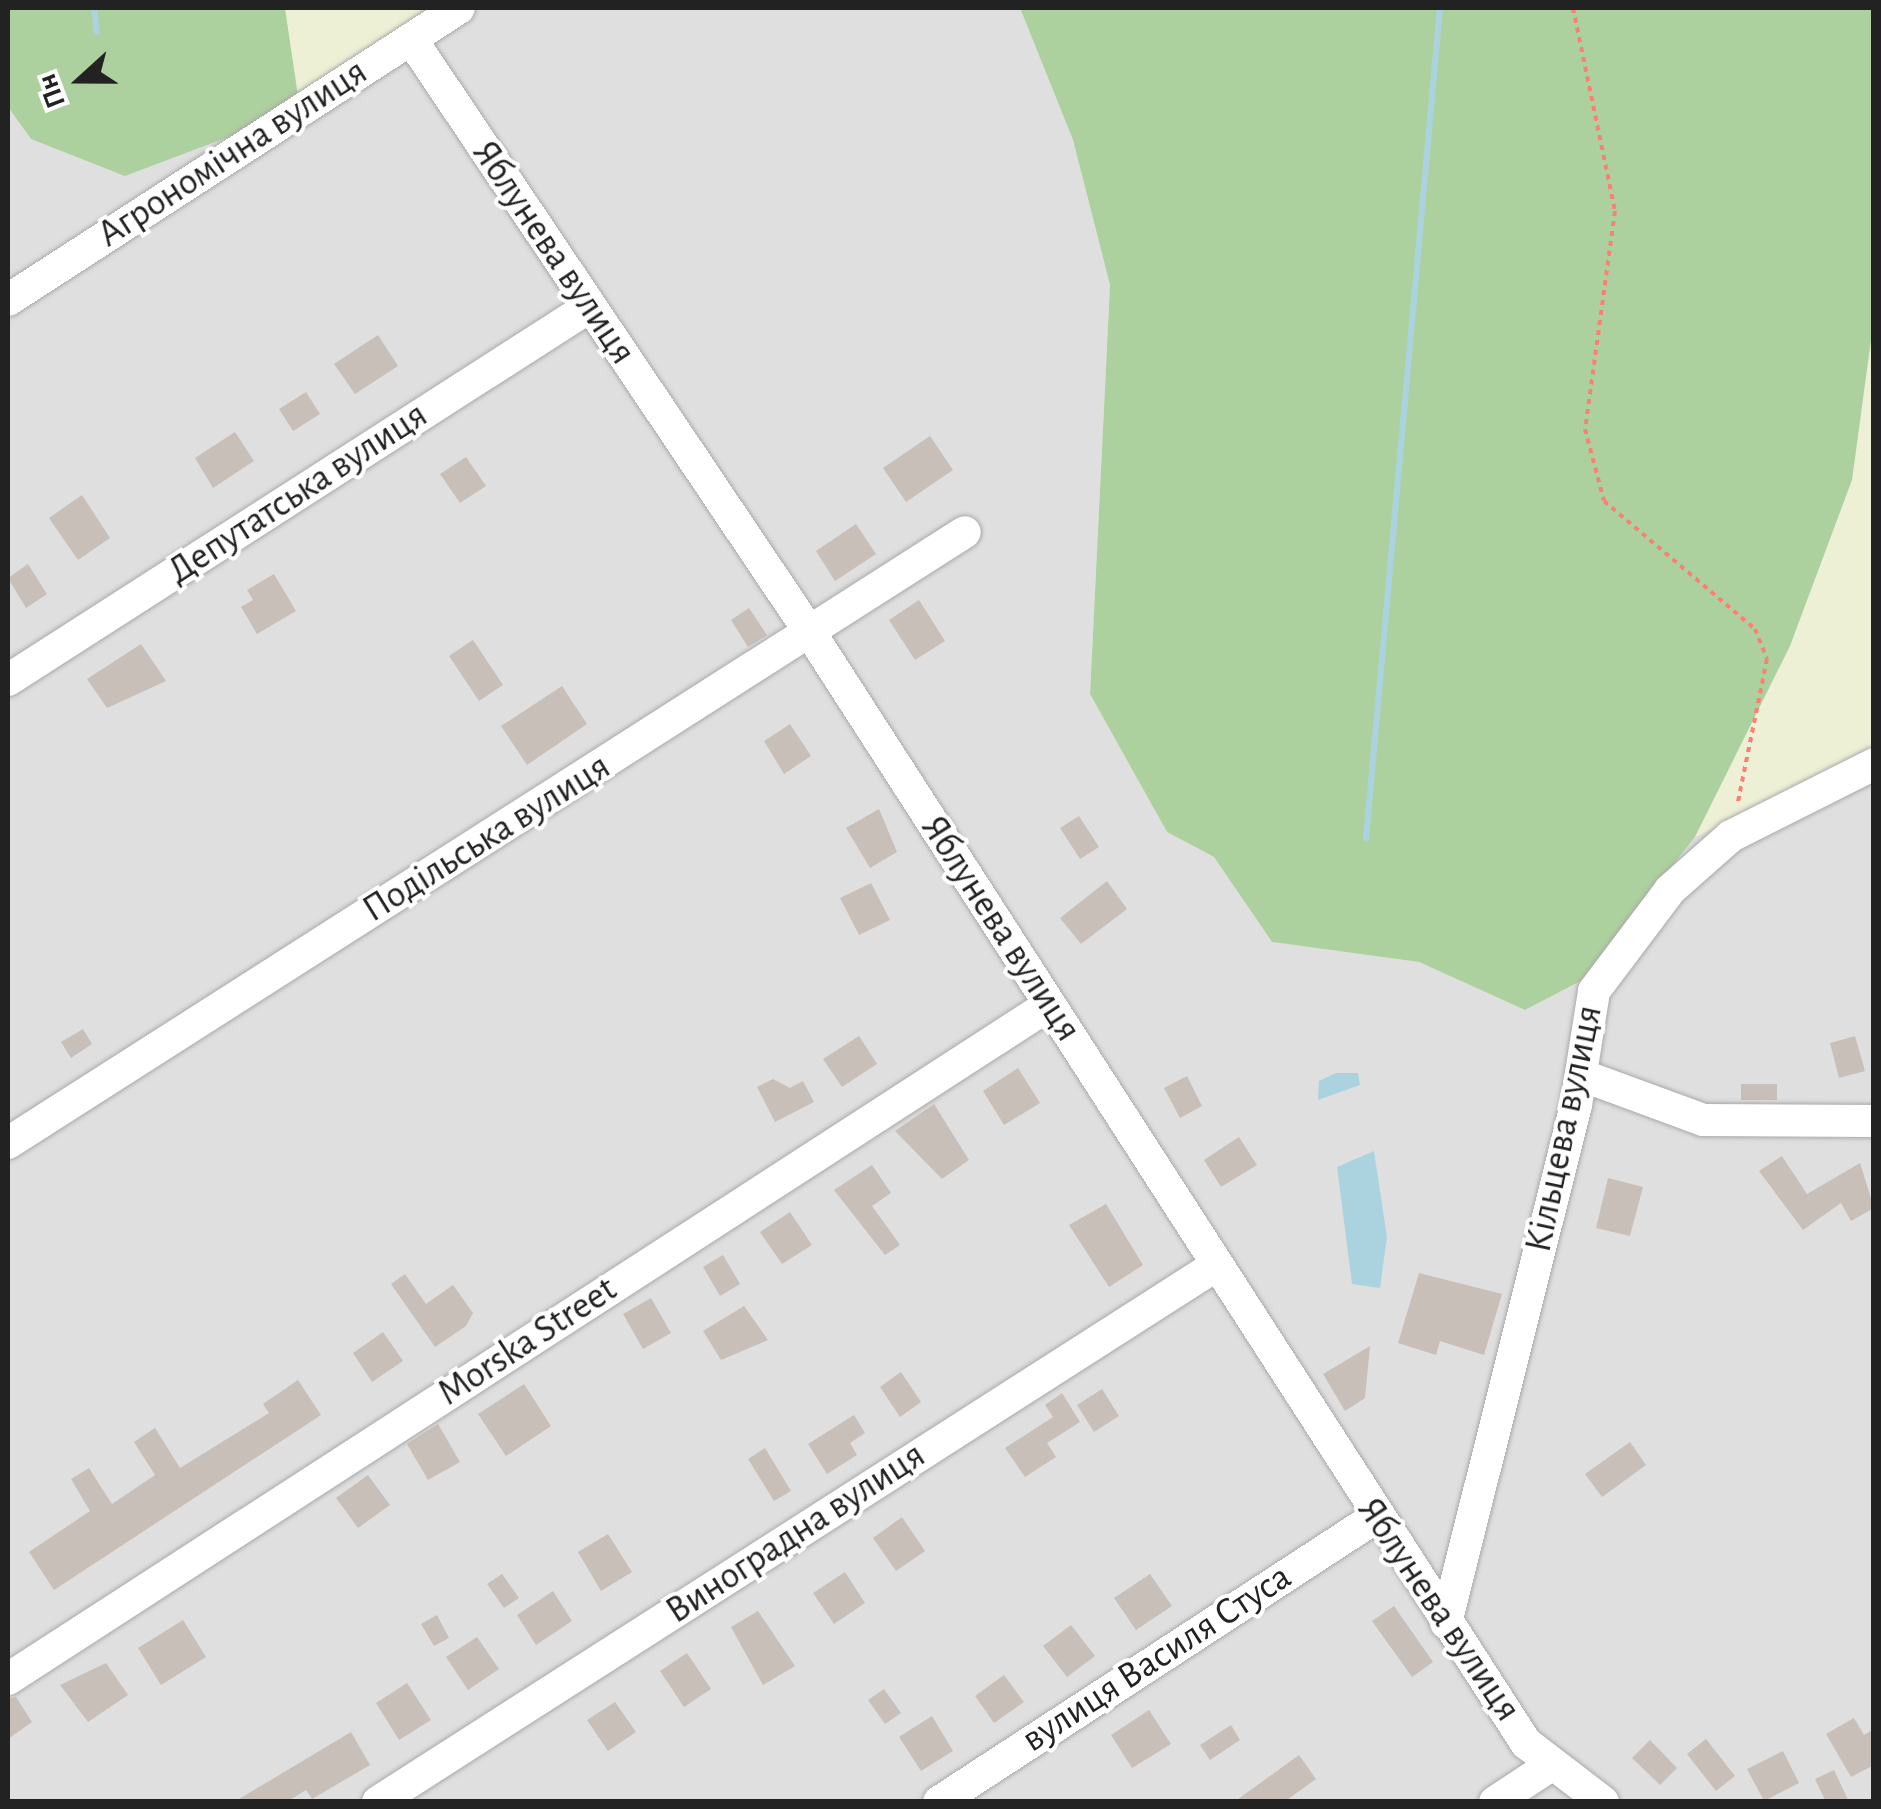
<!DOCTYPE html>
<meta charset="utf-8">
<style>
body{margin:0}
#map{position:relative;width:1881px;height:1809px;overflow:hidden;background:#f2efe9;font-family:"Alegreya Sans",sans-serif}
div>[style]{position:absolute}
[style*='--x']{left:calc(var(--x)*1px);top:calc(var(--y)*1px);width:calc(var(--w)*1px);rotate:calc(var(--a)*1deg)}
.residential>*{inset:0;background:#e0dfdf}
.farmland>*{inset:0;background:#eef0d5}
.forest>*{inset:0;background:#add19e}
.water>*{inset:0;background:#aad3df}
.stream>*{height:6px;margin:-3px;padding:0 3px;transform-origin:3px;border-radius:3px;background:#aad3df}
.building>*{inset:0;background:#c7bfb8}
.path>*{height:4px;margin-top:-2px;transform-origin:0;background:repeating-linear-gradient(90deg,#fa8072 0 5px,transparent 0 10px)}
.roads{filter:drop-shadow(0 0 2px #a9a9a9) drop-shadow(0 0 2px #a9a9a9)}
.minor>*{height:32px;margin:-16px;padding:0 16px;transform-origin:16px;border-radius:16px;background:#fff}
span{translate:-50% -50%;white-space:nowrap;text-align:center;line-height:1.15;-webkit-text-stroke:8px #fff;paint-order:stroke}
.street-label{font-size:38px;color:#222}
.frame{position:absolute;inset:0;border:10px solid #222;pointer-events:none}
.north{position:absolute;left:30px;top:30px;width:100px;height:100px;-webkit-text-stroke:8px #fff;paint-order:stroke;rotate:249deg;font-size:28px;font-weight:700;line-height:40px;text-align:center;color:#222}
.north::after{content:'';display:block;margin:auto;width:35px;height:45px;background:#222;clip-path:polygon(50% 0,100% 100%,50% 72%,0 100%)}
</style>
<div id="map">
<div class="residential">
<i style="clip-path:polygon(458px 8px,1020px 8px,1073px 140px,1110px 285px,1090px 694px,1167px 832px,1214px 857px,1272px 942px,1419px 962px,1525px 1010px,1582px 981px,1695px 837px,1873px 750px,1873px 1801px,8px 1801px,8px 107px,31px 139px)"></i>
</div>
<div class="farmland">
<i style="clip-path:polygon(285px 8px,458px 8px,300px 110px)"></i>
<i style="clip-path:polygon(1873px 318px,1873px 750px,1695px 837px,1790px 646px,1852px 480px)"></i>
</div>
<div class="forest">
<i style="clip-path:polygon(8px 8px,285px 8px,300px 110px,125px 176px,31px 139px,8px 107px)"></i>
<i style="clip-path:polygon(1020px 8px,1873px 8px,1874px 318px,1852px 480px,1790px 646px,1695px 837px,1581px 981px,1525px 1010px,1419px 962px,1272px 942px,1214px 857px,1167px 832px,1090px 694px,1110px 285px,1073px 140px)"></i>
</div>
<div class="water">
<i style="clip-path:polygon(1336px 1073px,1358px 1073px,1360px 1085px,1318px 1100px,1319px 1081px)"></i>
<i style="clip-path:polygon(1374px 1151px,1387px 1237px,1380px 1288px,1352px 1284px,1337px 1167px)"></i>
</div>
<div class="stream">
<i style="--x:94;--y:8;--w:24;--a:83"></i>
<i style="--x:1366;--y:838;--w:833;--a:-84.91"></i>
</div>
<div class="building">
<i style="clip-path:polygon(378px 335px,398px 366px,355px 394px,334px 364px)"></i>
<i style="clip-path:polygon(306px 392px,320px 414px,293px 431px,279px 409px)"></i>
<i style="clip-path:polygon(235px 432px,254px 461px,213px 488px,195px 458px)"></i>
<i style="clip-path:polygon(930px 436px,953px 470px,906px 502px,883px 468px)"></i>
<i style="clip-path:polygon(466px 457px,486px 486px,460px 503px,440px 474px)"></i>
<i style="clip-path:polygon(82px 495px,110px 538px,78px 560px,49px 518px)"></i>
<i style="clip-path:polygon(856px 524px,876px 554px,835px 581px,816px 551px)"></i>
<i style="clip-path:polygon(28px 564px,47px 594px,26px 608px,8px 578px)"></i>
<i style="clip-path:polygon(274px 574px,296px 611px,257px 634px,241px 607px,253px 600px,247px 590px)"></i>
<i style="clip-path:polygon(919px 600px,945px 641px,915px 660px,889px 620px)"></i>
<i style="clip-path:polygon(749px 608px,767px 635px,748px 647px,731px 620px)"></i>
<i style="clip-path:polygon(473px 640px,503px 685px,479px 701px,449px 656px)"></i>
<i style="clip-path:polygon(141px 644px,166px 681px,107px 708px,87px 679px)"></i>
<i style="clip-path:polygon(562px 686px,587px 724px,527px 765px,501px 726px)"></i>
<i style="clip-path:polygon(790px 724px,811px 756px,784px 774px,764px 741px)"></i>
<i style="clip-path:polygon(879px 809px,897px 852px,870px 868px,846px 828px)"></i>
<i style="clip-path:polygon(1079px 816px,1099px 847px,1080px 859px,1060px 828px)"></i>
<i style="clip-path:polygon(1107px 881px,1127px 909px,1081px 944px,1060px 918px)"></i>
<i style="clip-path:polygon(871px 883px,890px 920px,859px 935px,840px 898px)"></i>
<i style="clip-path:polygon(83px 1029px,92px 1044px,71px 1058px,61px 1042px)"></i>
<i style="clip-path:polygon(859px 1036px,877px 1064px,842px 1087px,823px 1059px)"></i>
<i style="clip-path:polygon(1855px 1036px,1865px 1071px,1839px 1078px,1830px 1043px)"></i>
<i style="clip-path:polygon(1018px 1068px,1040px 1103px,1004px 1125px,983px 1091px)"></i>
<i style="clip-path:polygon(1187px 1076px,1202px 1106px,1180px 1118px,1164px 1088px)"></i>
<i style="clip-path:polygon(773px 1079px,790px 1088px,803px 1081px,814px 1102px,775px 1122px,757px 1087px)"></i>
<i style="clip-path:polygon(1741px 1084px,1777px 1084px,1777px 1100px,1741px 1100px)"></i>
<i style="clip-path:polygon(934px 1104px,969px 1160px,942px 1179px,895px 1131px)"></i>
<i style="clip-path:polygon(1239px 1137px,1257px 1165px,1221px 1187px,1204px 1160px)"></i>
<i style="clip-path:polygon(1782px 1156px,1807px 1194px,1860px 1163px,1874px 1208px,1851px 1221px,1841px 1203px,1803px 1230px,1759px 1171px)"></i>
<i style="clip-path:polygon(872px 1165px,891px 1193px,872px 1206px,900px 1245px,885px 1255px,834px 1190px)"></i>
<i style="clip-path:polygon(1608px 1178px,1643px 1187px,1630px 1236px,1596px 1228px)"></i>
<i style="clip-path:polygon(1106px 1204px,1143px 1265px,1109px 1287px,1069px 1225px)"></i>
<i style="clip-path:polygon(790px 1212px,812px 1245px,782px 1264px,760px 1232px)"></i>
<i style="clip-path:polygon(723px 1255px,740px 1284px,720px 1296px,703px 1267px)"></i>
<i style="clip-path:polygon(1419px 1273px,1502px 1294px,1484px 1355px,1440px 1341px,1436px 1355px,1398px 1343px)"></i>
<i style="clip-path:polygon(405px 1274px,426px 1304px,453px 1285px,473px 1313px,466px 1326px,435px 1347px,391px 1284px)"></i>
<i style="clip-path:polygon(651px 1298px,671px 1333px,643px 1349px,623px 1314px)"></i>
<i style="clip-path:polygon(744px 1306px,768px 1340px,721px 1360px,703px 1331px)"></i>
<i style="clip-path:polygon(383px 1332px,403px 1361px,372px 1382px,353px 1353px)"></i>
<i style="clip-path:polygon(1370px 1346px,1365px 1398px,1345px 1411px,1323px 1374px)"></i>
<i style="clip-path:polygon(901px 1372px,921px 1402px,900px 1417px,880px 1387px)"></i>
<i style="clip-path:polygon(298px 1380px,321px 1415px,54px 1590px,29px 1552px,90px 1511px,71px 1479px,89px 1468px,112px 1504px,155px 1475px,134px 1442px,155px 1428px,180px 1468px,269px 1413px,263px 1404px)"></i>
<i style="clip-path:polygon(524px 1384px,551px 1426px,506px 1456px,478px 1414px)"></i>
<i style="clip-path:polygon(1102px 1389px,1119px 1416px,1094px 1432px,1077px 1405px)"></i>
<i style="clip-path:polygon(1062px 1393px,1080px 1422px,1047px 1443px,1056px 1457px,1025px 1477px,1005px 1448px,1053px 1417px,1045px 1405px)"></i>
<i style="clip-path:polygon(854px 1415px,865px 1433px,850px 1443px,857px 1455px,827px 1474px,808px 1444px)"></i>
<i style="clip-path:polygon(438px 1424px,460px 1462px,428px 1480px,407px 1444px)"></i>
<i style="clip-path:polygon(1630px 1442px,1646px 1465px,1602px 1497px,1585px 1474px)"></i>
<i style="clip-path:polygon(765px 1448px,791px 1491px,774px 1501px,748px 1459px)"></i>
<i style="clip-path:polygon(368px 1475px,390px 1505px,358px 1528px,336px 1498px)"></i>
<i style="clip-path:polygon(902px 1517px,925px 1551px,896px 1571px,873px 1538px)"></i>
<i style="clip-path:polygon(608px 1534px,632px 1572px,601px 1591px,578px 1552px)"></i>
<i style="clip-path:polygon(845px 1572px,865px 1603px,834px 1624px,813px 1593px)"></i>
<i style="clip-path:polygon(502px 1574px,519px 1598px,504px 1608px,487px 1584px)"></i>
<i style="clip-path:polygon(1150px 1574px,1172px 1606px,1136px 1630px,1114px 1598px)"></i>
<i style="clip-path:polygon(553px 1591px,572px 1621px,536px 1645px,517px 1615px)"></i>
<i style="clip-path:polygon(1394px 1606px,1433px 1662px,1412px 1677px,1372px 1621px)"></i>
<i style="clip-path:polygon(758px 1611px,795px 1666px,763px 1685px,731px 1627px)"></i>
<i style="clip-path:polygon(437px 1615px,449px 1638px,434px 1646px,421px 1624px)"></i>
<i style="clip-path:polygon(183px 1620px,206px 1657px,161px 1685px,138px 1648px)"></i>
<i style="clip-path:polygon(1071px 1625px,1095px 1656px,1067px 1677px,1043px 1646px)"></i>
<i style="clip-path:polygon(477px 1637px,499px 1669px,468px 1690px,446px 1657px)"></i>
<i style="clip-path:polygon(687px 1653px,711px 1689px,684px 1707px,660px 1671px)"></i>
<i style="clip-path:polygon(106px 1663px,128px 1695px,88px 1722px,60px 1685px)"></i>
<i style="clip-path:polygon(1004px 1675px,1024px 1702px,994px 1723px,975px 1696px)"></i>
<i style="clip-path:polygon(407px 1683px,431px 1720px,399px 1740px,376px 1703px)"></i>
<i style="clip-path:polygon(884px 1689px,901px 1713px,885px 1724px,868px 1700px)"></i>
<i style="clip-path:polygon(16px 1697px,32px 1722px,8px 1739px,8px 1699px)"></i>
<i style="clip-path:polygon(615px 1702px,636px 1732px,608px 1751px,587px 1720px)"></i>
<i style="clip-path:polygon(1149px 1710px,1171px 1744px,1132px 1768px,1111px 1735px)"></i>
<i style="clip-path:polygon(932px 1716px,953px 1751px,921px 1771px,899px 1737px)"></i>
<i style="clip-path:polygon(1854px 1718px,1864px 1735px,1874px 1729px,1874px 1765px,1851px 1777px,1826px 1734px)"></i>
<i style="clip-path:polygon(1231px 1725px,1240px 1740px,1210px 1760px,1200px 1745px)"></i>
<i style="clip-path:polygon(351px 1732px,370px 1765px,312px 1799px,306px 1790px,287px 1802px,234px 1802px)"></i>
<i style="clip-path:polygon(1706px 1739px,1735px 1776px,1716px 1791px,1687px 1754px)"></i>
<i style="clip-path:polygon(1650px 1740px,1677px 1768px,1660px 1785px,1632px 1758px)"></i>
<i style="clip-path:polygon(1783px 1751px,1799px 1783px,1764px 1801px,1747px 1769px)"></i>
<i style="clip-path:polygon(1299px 1755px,1316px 1779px,1284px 1802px,1234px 1802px)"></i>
<i style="clip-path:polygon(1834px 1770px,1849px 1802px,1826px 1802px,1815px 1779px)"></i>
</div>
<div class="path">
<i style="--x:1573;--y:8;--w:207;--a:78.3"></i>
<i style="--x:1615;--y:211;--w:220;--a:97.8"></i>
<i style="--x:1585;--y:429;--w:74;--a:75.2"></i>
<i style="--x:1604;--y:501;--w:198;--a:40.3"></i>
<i style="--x:1755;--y:629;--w:32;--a:68"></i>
<i style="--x:1767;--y:659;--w:146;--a:101.5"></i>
</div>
<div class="roads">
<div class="minor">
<i style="--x:411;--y:39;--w:717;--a:56.09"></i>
<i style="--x:811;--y:634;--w:1320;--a:57.19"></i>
<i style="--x:1526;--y:1743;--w:97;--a:37.5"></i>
<i style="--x:8;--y:300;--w:537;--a:-32.92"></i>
<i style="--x:8;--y:680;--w:690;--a:-32.7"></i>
<i style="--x:1581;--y:1075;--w:130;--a:20.2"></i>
<i style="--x:1703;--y:1120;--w:171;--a:0.3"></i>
<i style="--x:8;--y:1143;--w:1135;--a:-32.56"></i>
<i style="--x:1446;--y:1623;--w:534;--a:-75.91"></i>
<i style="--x:1576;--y:1105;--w:115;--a:-81"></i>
<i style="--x:1594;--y:991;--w:126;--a:-53"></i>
<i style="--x:1670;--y:890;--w:81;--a:-41.5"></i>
<i style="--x:1731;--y:836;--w:160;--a:-26.7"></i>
<i style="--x:8;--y:1679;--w:1240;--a:-32.92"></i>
<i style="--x:378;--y:1802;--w:994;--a:-32.63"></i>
<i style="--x:939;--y:1802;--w:522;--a:-33.11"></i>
<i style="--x:1495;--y:1802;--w:64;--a:-33.4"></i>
</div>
</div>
<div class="street-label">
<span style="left:233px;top:154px;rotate:-33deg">Агрономічна вулиця</span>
<span style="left:553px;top:253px;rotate:56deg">Яблунева вулиця</span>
<span style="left:298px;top:494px;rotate:-33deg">Депутатська вулиця</span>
<span style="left:487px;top:839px;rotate:-32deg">Подільська вулиця</span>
<span style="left:1000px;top:929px;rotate:57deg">Яблунева вулиця</span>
<span style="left:1565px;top:1129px;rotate:-78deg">Кільцева вулиця</span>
<span style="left:528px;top:1342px;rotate:-33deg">Morska Street</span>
<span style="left:796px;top:1534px;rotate:-33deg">Виноградна вулиця</span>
<span style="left:1438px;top:1610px;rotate:56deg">Яблунева вулиця</span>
<span style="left:1157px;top:1659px;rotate:-33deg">вулиця Василя Стуса</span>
</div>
<div class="frame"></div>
<div class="north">Пн</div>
</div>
